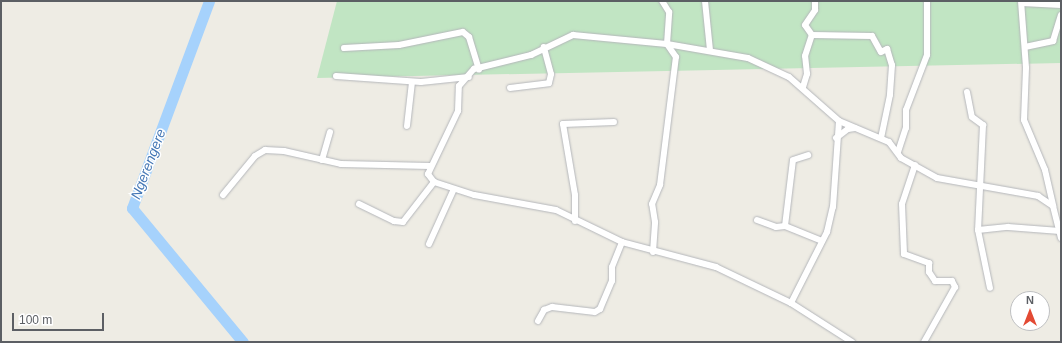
<!DOCTYPE html>
<style>
body{margin:0}
#map{position:relative;width:1062px;height:343px;overflow:hidden;background:#eeece4;font-family:Helvetica,sans-serif}
div>[style]{position:absolute}
[style*='--x']{left:calc(var(--x)*1px);top:calc(var(--y)*1px);width:calc(var(--w)*1px);rotate:calc(var(--a)*1deg)}
.green>*{inset:0;background:#c1e5c3}
.river>*{height:11px;margin:-5.5px;padding:0 5.5px;transform-origin:5.5px;border-radius:5.5px;background:#a6d2fc}
.roads{filter:drop-shadow(0 0 1px #b4b6ba) drop-shadow(0 0 1px #b4b6ba)}
.minor>*{height:6px;margin:-3px;padding:0 3px;transform-origin:3px;border-radius:3px;background:#fff}
span{translate:-50% -50%;white-space:nowrap;text-align:center;line-height:1.15;-webkit-text-stroke:3px #fff;paint-order:stroke}
.water-label{font-size:14px;color:#4578b6;font-style:italic}
.frame{position:absolute;inset:0;border:2px solid #5c5f64;pointer-events:none}
.north{position:absolute;left:1010px;top:291px;width:40px;height:40px;box-sizing:border-box;background:#fff;border:1px solid #bebfc1;border-radius:50%;rotate:0deg;font-size:11px;font-weight:700;line-height:16px;text-align:center;color:#5c5f64}
.north::after{content:'';display:block;margin:auto;width:14px;height:18px;background:#e34a34;clip-path:polygon(50% 0,100% 100%,50% 72%,0 100%)}
.scale{position:absolute;left:12px;top:313px;width:92px;height:18px;box-sizing:border-box;border:2px solid #5c5f64;border-top:0;padding-left:5px;font-size:12px;line-height:14px;white-space:nowrap;color:#5c5f64;-webkit-text-stroke:3px #fff;paint-order:stroke}
</style>
<div id="map">
<div class="green">
<i style="clip-path:polygon(337px 1px,1061px 1px,1061px 63px,317px 78px)"></i>
</div>
<div class="river">
<i style="--x:209;--y:1;--w:221;--a:110.4"></i>
<i style="--x:132;--y:208;--w:174;--a:50.4"></i>
</div>
<div class="roads">
<div class="minor">
<i style="--x:705;--y:1;--w:49;--a:84.2"></i>
<i style="--x:1021;--y:1;--w:67;--a:85.7"></i>
<i style="--x:1026;--y:68;--w:52;--a:92.2"></i>
<i style="--x:1024;--y:120;--w:54;--a:67.2"></i>
<i style="--x:1045;--y:170;--w:37;--a:77"></i>
<i style="--x:1022;--y:3;--w:39;--a:3"></i>
<i style="--x:812;--y:35;--w:60;--a:1"></i>
<i style="--x:872;--y:36;--w:18;--a:61"></i>
<i style="--x:881;--y:52;--w:7;--a:-27"></i>
<i style="--x:887;--y:49;--w:17;--a:73"></i>
<i style="--x:892;--y:65;--w:30;--a:94"></i>
<i style="--x:890;--y:95;--w:44;--a:101.8"></i>
<i style="--x:1025;--y:47;--w:29;--a:-12"></i>
<i style="--x:1053;--y:41;--w:27;--a:-73"></i>
<i style="--x:344;--y:48;--w:55;--a:-3.1"></i>
<i style="--x:399;--y:45;--w:65;--a:-11.5"></i>
<i style="--x:463;--y:32;--w:8;--a:40"></i>
<i style="--x:469;--y:37;--w:34;--a:73"></i>
<i style="--x:336;--y:76;--w:85;--a:4"></i>
<i style="--x:421;--y:82;--w:48;--a:-5.9"></i>
<i style="--x:803;--y:87;--w:14;--a:-73"></i>
<i style="--x:807;--y:74;--w:18;--a:-96"></i>
<i style="--x:805;--y:56;--w:22;--a:-72"></i>
<i style="--x:812;--y:35;--w:12;--a:-125"></i>
<i style="--x:805;--y:25;--w:18;--a:-56"></i>
<i style="--x:815;--y:10;--w:9;--a:-90"></i>
<i style="--x:510;--y:88;--w:39;--a:-7"></i>
<i style="--x:549;--y:83;--w:9;--a:-77"></i>
<i style="--x:551;--y:74;--w:28;--a:-105"></i>
<i style="--x:967;--y:92;--w:25;--a:79"></i>
<i style="--x:972;--y:117;--w:14;--a:36"></i>
<i style="--x:983;--y:125;--w:105;--a:92.7"></i>
<i style="--x:978;--y:230;--w:59;--a:78.3"></i>
<i style="--x:407;--y:126;--w:44;--a:-83.5"></i>
<i style="--x:836;--y:138;--w:15;--a:-37"></i>
<i style="--x:848;--y:129;--w:7;--a:-8"></i>
<i style="--x:898;--y:152;--w:25;--a:-72"></i>
<i style="--x:906;--y:128;--w:18;--a:-90"></i>
<i style="--x:906;--y:110;--w:59;--a:-69.1"></i>
<i style="--x:927;--y:55;--w:54;--a:-90"></i>
<i style="--x:322;--y:160;--w:29;--a:-74"></i>
<i style="--x:915;--y:165;--w:41;--a:108.4"></i>
<i style="--x:902;--y:204;--w:50;--a:87.7"></i>
<i style="--x:904;--y:254;--w:27;--a:20"></i>
<i style="--x:929;--y:263;--w:9;--a:90"></i>
<i style="--x:929;--y:272;--w:11;--a:56"></i>
<i style="--x:935;--y:281;--w:17;--a:0"></i>
<i style="--x:952;--y:281;--w:7;--a:63"></i>
<i style="--x:955;--y:287;--w:63;--a:119.4"></i>
<i style="--x:223;--y:195;--w:50;--a:-50.6"></i>
<i style="--x:255;--y:156;--w:12;--a:-31"></i>
<i style="--x:265;--y:150;--w:19;--a:3"></i>
<i style="--x:284;--y:151;--w:58;--a:12.8"></i>
<i style="--x:341;--y:164;--w:89;--a:1.3"></i>
<i style="--x:359;--y:204;--w:39;--a:26"></i>
<i style="--x:394;--y:221;--w:9;--a:6"></i>
<i style="--x:403;--y:222;--w:51;--a:-52.2"></i>
<i style="--x:757;--y:220;--w:20;--a:20"></i>
<i style="--x:776;--y:227;--w:9;--a:-6"></i>
<i style="--x:785;--y:226;--w:40;--a:22"></i>
<i style="--x:575;--y:221;--w:26;--a:-90"></i>
<i style="--x:575;--y:195;--w:72;--a:-99.6"></i>
<i style="--x:563;--y:124;--w:51;--a:-2.2"></i>
<i style="--x:785;--y:226;--w:66;--a:-83.1"></i>
<i style="--x:793;--y:160;--w:16;--a:-18"></i>
<i style="--x:978;--y:230;--w:30;--a:-6"></i>
<i style="--x:1008;--y:227;--w:52;--a:4.4"></i>
<i style="--x:429;--y:244;--w:60;--a:-65.6"></i>
<i style="--x:653;--y:252;--w:30;--a:-86"></i>
<i style="--x:655;--y:222;--w:18;--a:-99"></i>
<i style="--x:652;--y:204;--w:21;--a:-67"></i>
<i style="--x:660;--y:185;--w:129;--a:-82.9"></i>
<i style="--x:676;--y:57;--w:16;--a:-125"></i>
<i style="--x:667;--y:44;--w:32;--a:-86"></i>
<i style="--x:669;--y:12;--w:13;--a:-122"></i>
<i style="--x:791;--y:303;--w:80;--a:-63.1"></i>
<i style="--x:827;--y:232;--w:26;--a:-77"></i>
<i style="--x:833;--y:207;--w:86;--a:-86"></i>
<i style="--x:538;--y:321;--w:13;--a:-61"></i>
<i style="--x:544;--y:310;--w:9;--a:-21"></i>
<i style="--x:552;--y:307;--w:43;--a:6.6"></i>
<i style="--x:595;--y:312;--w:6;--a:-31"></i>
<i style="--x:600;--y:309;--w:30;--a:-67"></i>
<i style="--x:612;--y:281;--w:14;--a:-90"></i>
<i style="--x:612;--y:267;--w:27;--a:-68"></i>
<i style="--x:852;--y:342;--w:72;--a:-147.4"></i>
<i style="--x:791;--y:303;--w:83;--a:-154.4"></i>
<i style="--x:716;--y:267;--w:97;--a:-165.1"></i>
<i style="--x:622;--y:242;--w:73;--a:-154.1"></i>
<i style="--x:556;--y:210;--w:83;--a:-169.6"></i>
<i style="--x:474;--y:195;--w:42;--a:-162"></i>
<i style="--x:434;--y:182;--w:10;--a:-127"></i>
<i style="--x:428;--y:174;--w:70;--a:-64.5"></i>
<i style="--x:458;--y:111;--w:25;--a:-88"></i>
<i style="--x:459;--y:86;--w:23;--a:-49"></i>
<i style="--x:474;--y:69;--w:59;--a:-13.8"></i>
<i style="--x:531;--y:55;--w:47;--a:-25.5"></i>
<i style="--x:573;--y:35;--w:94;--a:5.5"></i>
<i style="--x:667;--y:44;--w:82;--a:9.8"></i>
<i style="--x:748;--y:58;--w:45;--a:24.9"></i>
<i style="--x:789;--y:77;--w:67;--a:41.3"></i>
<i style="--x:839;--y:121;--w:54;--a:22.8"></i>
<i style="--x:889;--y:142;--w:20;--a:53"></i>
<i style="--x:901;--y:158;--w:41;--a:29.1"></i>
<i style="--x:937;--y:178;--w:103;--a:10.1"></i>
<i style="--x:1038;--y:196;--w:18;--a:34"></i>
<i style="--x:1053;--y:206;--w:33;--a:76"></i>
</div>
</div>
<div class="water-label">
<span style="left:148px;top:164px;rotate:-69deg">Ngerengere</span>
</div>
<div class="frame"></div>
<div class="north">N</div>
<div class="scale">100 m</div>
</div>
